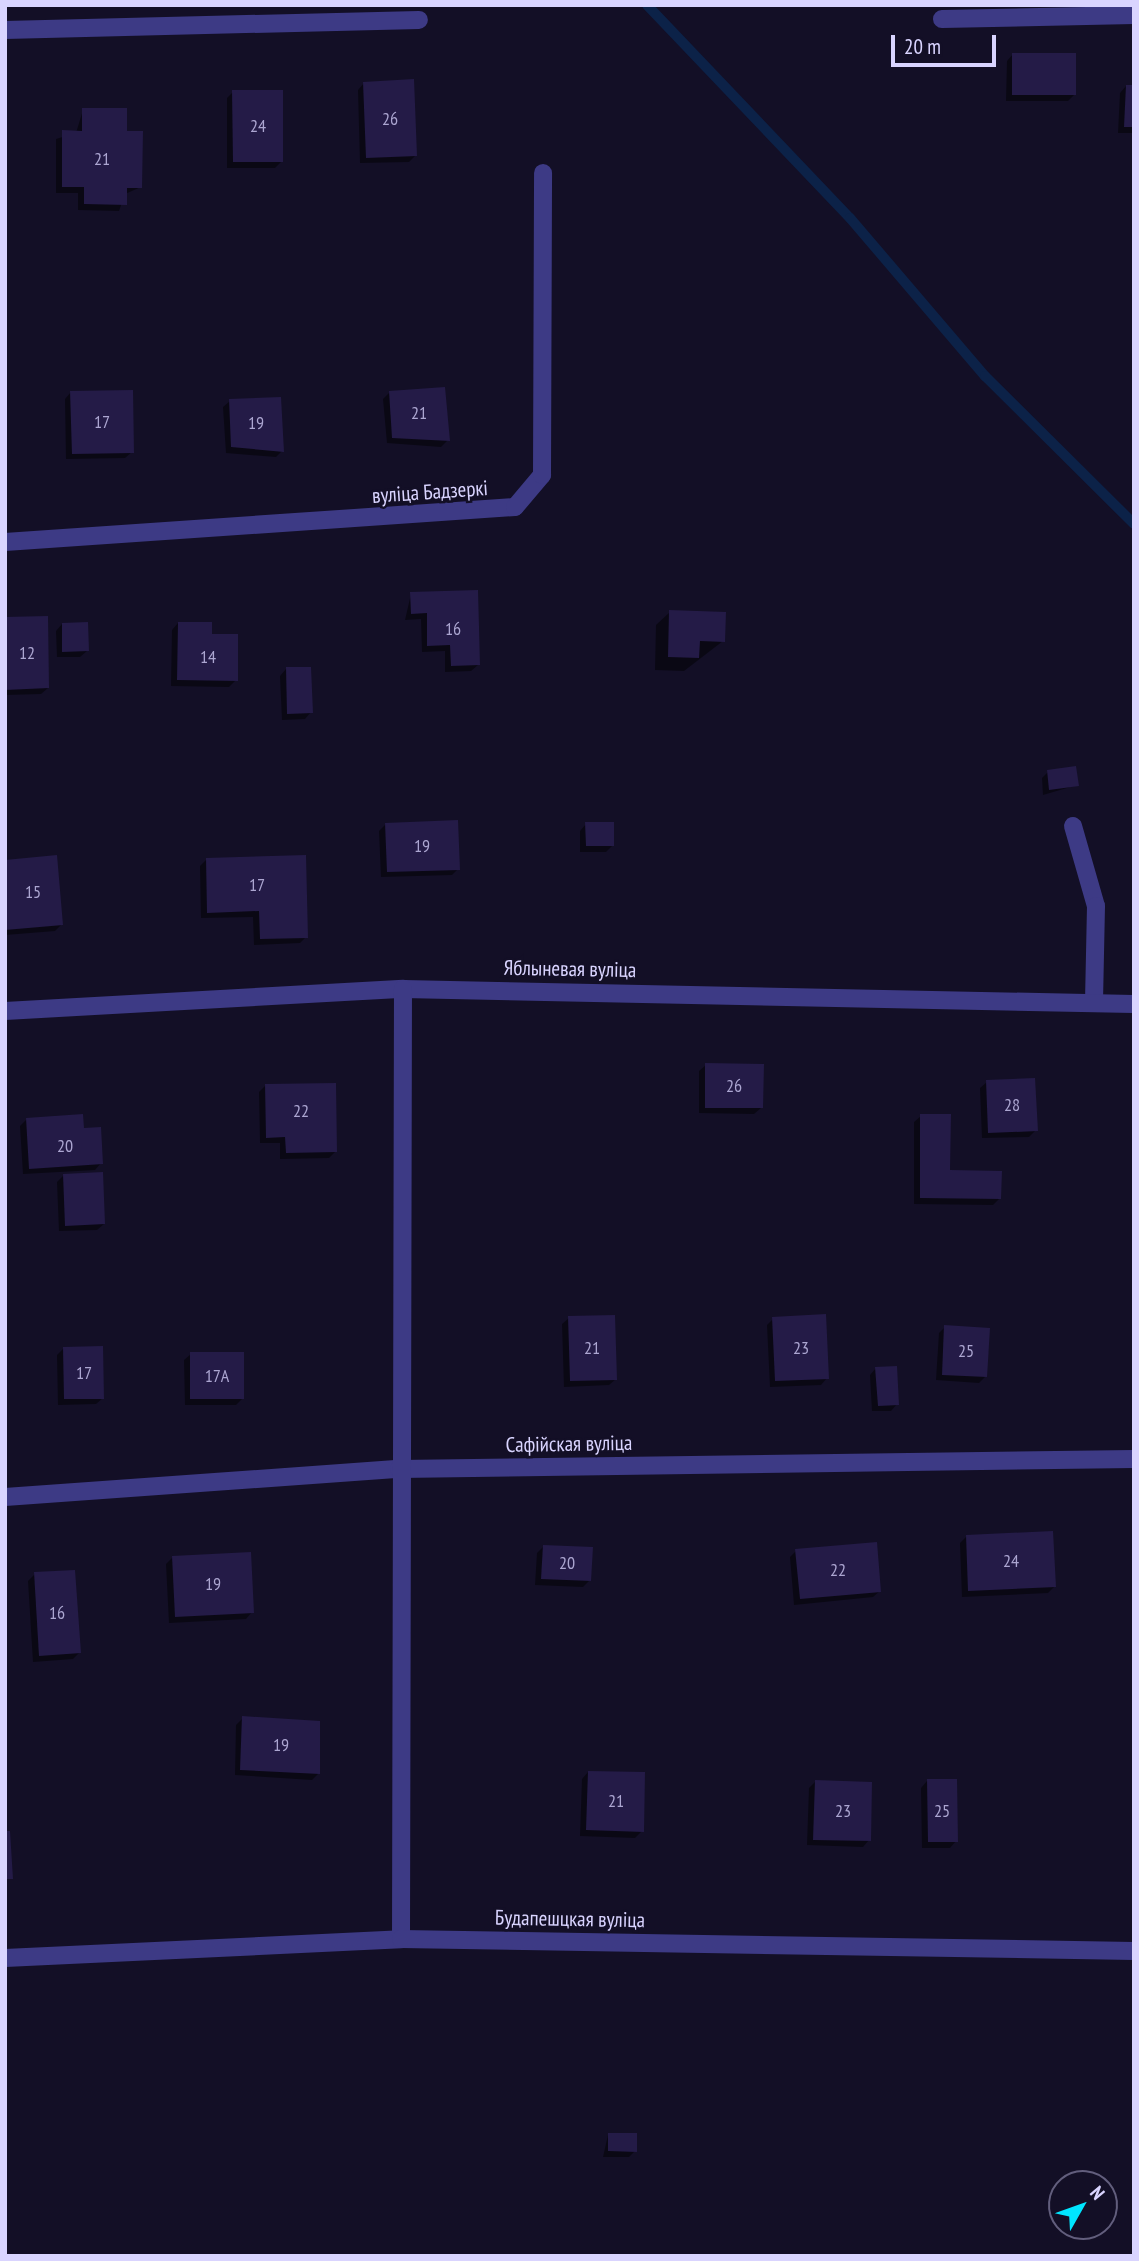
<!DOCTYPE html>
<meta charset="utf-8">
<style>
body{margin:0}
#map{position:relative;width:1139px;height:2261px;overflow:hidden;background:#130f26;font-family:"PT Sans Narrow",sans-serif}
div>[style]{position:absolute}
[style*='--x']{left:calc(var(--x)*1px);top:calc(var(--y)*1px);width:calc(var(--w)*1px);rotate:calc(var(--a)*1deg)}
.shadow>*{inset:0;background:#0007}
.stream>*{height:10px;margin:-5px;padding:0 5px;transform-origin:5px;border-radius:5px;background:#0c2248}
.building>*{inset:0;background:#241b47}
.service>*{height:18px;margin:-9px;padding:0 9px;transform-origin:9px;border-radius:9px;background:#3d3a85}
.minor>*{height:18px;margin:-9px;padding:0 9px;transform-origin:9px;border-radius:9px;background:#3d3a85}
span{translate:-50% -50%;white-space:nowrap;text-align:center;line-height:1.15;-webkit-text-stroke:5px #130f26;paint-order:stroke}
.number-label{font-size:18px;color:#aca6d1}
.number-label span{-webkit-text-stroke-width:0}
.street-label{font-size:21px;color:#d9d4ff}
.frame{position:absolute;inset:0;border:7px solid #d9d4ff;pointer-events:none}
.north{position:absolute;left:1048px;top:2170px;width:70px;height:70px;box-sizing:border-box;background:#130f26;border:2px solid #625e7d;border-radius:50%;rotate:50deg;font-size:19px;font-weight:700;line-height:28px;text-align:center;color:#d9d4ff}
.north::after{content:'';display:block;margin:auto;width:24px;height:32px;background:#00e5ff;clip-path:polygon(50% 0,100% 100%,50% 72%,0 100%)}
.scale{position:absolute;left:891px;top:35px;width:105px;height:32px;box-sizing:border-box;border:4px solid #d9d4ff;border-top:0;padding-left:9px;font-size:21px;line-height:24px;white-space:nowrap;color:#d9d4ff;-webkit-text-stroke:5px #130f26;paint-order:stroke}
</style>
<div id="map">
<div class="shadow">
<i style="clip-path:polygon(1013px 54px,1074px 95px,1068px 101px,1006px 101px,1007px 61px)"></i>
<i style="clip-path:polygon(364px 83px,416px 155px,409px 162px,360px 163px,358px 90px)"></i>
<i style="clip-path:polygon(1126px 86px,1134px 87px,1134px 133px,1118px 133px,1120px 93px)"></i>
<i style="clip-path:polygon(233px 92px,281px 162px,275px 168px,227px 168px,227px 98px)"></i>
<i style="clip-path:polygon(83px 110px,125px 133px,141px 187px,125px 194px,119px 211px,78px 210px,78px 193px,56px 193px,56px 139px,76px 133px)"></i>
<i style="clip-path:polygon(71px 392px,132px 452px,125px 458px,66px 459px,65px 399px)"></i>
<i style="clip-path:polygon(389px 393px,448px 440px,441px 447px,387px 443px,383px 399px)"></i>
<i style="clip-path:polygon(230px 401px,282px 451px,276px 457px,226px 453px,223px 407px)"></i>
<i style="clip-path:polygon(411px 594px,478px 665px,471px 671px,445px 672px,445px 651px,422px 652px,421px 619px,405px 620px)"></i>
<i style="clip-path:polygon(670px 612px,723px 641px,684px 671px,655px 670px,656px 625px)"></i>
<i style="clip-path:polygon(5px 619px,48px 688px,41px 694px,5px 695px)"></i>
<i style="clip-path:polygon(178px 623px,210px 636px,236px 680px,229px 687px,171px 686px,172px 630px)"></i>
<i style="clip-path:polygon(62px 624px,87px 651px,80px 657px,57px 657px,56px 631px)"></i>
<i style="clip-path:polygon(286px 669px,311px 712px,305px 719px,282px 720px,280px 676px)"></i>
<i style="clip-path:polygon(1048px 772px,1077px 785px,1043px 795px,1042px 778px)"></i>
<i style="clip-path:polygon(386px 824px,458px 869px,452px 875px,381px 877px,379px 831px)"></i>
<i style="clip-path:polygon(586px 824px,612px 846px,606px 852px,580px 852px,580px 831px)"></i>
<i style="clip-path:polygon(206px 860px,306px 937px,300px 943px,254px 945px,253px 917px,201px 918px,200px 866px)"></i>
<i style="clip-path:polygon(5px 861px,61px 925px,55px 931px,5px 935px)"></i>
<i style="clip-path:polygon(706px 1065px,761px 1108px,754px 1114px,699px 1113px,699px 1071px)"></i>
<i style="clip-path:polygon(987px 1082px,1036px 1130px,1029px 1137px,982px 1138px,980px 1088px)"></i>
<i style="clip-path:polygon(265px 1086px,336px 1151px,329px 1158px,280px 1159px,280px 1143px,260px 1143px,259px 1092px)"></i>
<i style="clip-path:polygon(921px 1116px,949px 1172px,1000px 1198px,993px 1205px,914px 1204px,914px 1122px)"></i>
<i style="clip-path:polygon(26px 1120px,82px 1130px,101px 1163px,95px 1170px,23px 1174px,20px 1126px)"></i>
<i style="clip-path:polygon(63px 1176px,104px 1224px,97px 1230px,59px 1231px,57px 1182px)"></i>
<i style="clip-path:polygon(569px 1318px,616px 1379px,609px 1385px,564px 1387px,562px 1324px)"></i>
<i style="clip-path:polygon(773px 1319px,827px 1378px,821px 1385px,770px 1387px,767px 1325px)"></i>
<i style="clip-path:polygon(945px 1327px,985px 1377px,979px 1383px,936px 1380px,939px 1333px)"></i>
<i style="clip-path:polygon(64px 1348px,103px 1398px,96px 1404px,58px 1405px,57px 1355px)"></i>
<i style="clip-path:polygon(191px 1354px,243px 1398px,236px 1405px,185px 1405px,184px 1360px)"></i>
<i style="clip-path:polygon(876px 1368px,897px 1404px,891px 1411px,872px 1411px,870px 1375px)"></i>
<i style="clip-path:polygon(966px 1537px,1054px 1587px,1048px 1593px,962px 1597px,960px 1543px)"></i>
<i style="clip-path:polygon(543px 1547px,589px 1581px,583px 1587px,535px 1585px,537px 1553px)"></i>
<i style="clip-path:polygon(796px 1551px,880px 1591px,873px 1597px,794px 1605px,790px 1557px)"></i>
<i style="clip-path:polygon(172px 1558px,252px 1612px,246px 1619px,169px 1623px,166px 1564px)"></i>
<i style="clip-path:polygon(35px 1574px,79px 1653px,73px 1659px,33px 1662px,28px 1581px)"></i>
<i style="clip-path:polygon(243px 1718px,318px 1774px,312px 1780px,235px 1775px,236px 1725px)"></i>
<i style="clip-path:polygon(588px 1772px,642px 1831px,635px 1838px,580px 1836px,582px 1779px)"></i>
<i style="clip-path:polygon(927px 1781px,956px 1841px,950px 1848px,922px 1848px,921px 1788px)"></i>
<i style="clip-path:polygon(815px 1782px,869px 1840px,863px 1847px,807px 1845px,809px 1788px)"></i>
<i style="clip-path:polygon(608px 2135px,635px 2151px,629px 2157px,603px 2157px)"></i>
</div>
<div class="stream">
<i style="--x:647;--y:5;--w:294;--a:46.4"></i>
<i style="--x:850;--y:218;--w:208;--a:49.5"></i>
<i style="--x:985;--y:376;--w:210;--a:44.8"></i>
</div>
<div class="building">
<i style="clip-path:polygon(1012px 53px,1076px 53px,1076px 95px,1012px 95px)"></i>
<i style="clip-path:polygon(414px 79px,417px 156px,366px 158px,363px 82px)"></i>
<i style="clip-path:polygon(1126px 85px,1134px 85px,1134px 127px,1124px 127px)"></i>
<i style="clip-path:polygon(232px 90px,283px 90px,283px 162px,233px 162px)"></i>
<i style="clip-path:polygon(82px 108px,127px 108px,127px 131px,143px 131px,142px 188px,127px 188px,127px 205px,84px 204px,84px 187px,62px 187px,62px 130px,82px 131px)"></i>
<i style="clip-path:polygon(445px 387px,450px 441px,392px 438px,389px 391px)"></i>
<i style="clip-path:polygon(133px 390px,134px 453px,72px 454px,70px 391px)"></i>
<i style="clip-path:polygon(281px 397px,284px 452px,231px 447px,229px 399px)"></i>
<i style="clip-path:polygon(478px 590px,480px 665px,451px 666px,450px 645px,427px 646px,427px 613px,411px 614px,410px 592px)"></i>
<i style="clip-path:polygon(669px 610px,726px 612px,725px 642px,700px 641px,699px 658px,668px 657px)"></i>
<i style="clip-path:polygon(48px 616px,49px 688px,5px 690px,5px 617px)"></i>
<i style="clip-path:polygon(88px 622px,89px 651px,62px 652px,62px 623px)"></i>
<i style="clip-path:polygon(178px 622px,212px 622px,212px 634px,238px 634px,238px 681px,177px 680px)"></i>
<i style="clip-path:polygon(286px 667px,311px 667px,313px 713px,287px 714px)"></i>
<i style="clip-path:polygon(1076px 766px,1079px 786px,1049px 790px,1047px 770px)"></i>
<i style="clip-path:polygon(458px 820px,460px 870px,387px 872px,385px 823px)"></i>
<i style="clip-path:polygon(585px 822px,614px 822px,614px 846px,586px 846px)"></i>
<i style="clip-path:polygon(57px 855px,63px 925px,5px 930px,5px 860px)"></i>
<i style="clip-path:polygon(306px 855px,308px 938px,260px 939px,259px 911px,207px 913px,206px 858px)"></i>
<i style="clip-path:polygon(705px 1063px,764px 1064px,763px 1108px,705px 1108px)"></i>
<i style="clip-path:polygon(1035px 1078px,1038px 1131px,988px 1133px,986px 1080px)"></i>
<i style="clip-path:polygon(336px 1083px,337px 1152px,286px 1153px,285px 1137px,266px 1138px,265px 1084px)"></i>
<i style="clip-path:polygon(83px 1114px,84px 1128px,101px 1127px,103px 1164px,29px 1169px,26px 1118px)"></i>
<i style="clip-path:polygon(920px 1114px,951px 1114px,950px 1170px,1002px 1171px,1001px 1199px,920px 1198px)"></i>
<i style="clip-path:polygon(103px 1172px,105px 1224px,65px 1226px,63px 1174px)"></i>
<i style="clip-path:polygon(826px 1314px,829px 1379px,775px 1381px,772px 1317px)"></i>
<i style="clip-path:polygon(615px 1315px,617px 1380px,570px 1381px,568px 1316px)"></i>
<i style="clip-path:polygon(944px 1325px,990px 1328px,987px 1377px,942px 1375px)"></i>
<i style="clip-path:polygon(103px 1346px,104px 1399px,64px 1399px,63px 1347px)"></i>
<i style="clip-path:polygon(190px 1352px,244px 1352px,244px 1399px,190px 1399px)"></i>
<i style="clip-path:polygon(897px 1366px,899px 1405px,878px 1406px,875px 1367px)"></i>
<i style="clip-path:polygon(1053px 1531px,1056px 1587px,968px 1591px,966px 1535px)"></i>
<i style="clip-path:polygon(877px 1542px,881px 1592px,800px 1599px,795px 1549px)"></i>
<i style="clip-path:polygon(543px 1545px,593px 1547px,591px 1581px,541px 1579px)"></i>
<i style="clip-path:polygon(251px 1552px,254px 1613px,175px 1617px,172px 1556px)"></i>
<i style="clip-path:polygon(75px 1570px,81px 1653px,39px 1656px,34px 1572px)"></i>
<i style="clip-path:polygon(242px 1716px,320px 1721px,320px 1774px,240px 1770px)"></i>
<i style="clip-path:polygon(588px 1771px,645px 1772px,644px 1832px,586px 1830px)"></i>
<i style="clip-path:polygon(927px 1779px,957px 1779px,958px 1842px,928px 1842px)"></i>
<i style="clip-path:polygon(815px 1780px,872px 1782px,871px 1841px,813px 1840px)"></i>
<i style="clip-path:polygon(5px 1831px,10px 1831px,13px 1879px,5px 1879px)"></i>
<i style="clip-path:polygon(608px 2133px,637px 2133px,637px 2152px,608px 2151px)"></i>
</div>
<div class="service">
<i style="--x:1073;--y:826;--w:83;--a:74"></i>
<i style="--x:1096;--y:906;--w:96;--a:91.2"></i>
</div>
<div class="minor">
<i style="--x:942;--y:19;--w:192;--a:-1.2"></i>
<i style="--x:5;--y:30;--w:414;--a:-1.4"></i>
<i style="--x:5;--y:542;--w:511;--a:-3.93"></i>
<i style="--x:515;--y:507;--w:42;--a:-49.8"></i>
<i style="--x:542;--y:475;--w:302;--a:-89.8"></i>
<i style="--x:5;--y:1011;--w:399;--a:-3.2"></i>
<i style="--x:403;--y:989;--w:731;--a:1.18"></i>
<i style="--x:5;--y:1497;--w:395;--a:-4.1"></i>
<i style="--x:399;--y:1469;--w:735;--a:-0.78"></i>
<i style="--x:401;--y:1939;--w:950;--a:-89.88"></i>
<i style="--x:5;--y:1958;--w:396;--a:-2.7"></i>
<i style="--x:401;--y:1939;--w:733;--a:0.94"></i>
</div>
<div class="number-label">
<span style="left:390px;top:119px">26</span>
<span style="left:258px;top:126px">24</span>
<span style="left:102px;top:159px">21</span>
<span style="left:419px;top:413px">21</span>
<span style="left:102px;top:422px">17</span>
<span style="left:256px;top:423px">19</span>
<span style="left:453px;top:629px">16</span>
<span style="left:27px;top:653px">12</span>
<span style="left:208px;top:657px">14</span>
<span style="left:422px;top:846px">19</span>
<span style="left:257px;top:885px">17</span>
<span style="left:33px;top:892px">15</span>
<span style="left:734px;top:1086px">26</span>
<span style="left:1012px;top:1105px">28</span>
<span style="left:301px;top:1111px">22</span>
<span style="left:65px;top:1146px">20</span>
<span style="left:592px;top:1348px">21</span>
<span style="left:801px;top:1348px">23</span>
<span style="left:966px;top:1351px">25</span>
<span style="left:84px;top:1373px">17</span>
<span style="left:217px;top:1376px">17А</span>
<span style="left:1011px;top:1561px">24</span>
<span style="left:567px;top:1563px">20</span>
<span style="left:838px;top:1570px">22</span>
<span style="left:213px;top:1584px">19</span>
<span style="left:57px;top:1613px">16</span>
<span style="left:281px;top:1745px">19</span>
<span style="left:616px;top:1801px">21</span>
<span style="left:843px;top:1811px">23</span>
<span style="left:942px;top:1811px">25</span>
</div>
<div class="street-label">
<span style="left:430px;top:492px;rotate:-4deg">вуліца Бадзеркі</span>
<span style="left:570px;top:969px;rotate:1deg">Яблыневая вуліца</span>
<span style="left:569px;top:1444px;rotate:-1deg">Сафійская вуліца</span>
<span style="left:570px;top:1919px;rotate:1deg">Будапешцкая вуліца</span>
</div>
<div class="frame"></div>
<div class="north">N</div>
<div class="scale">20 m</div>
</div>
